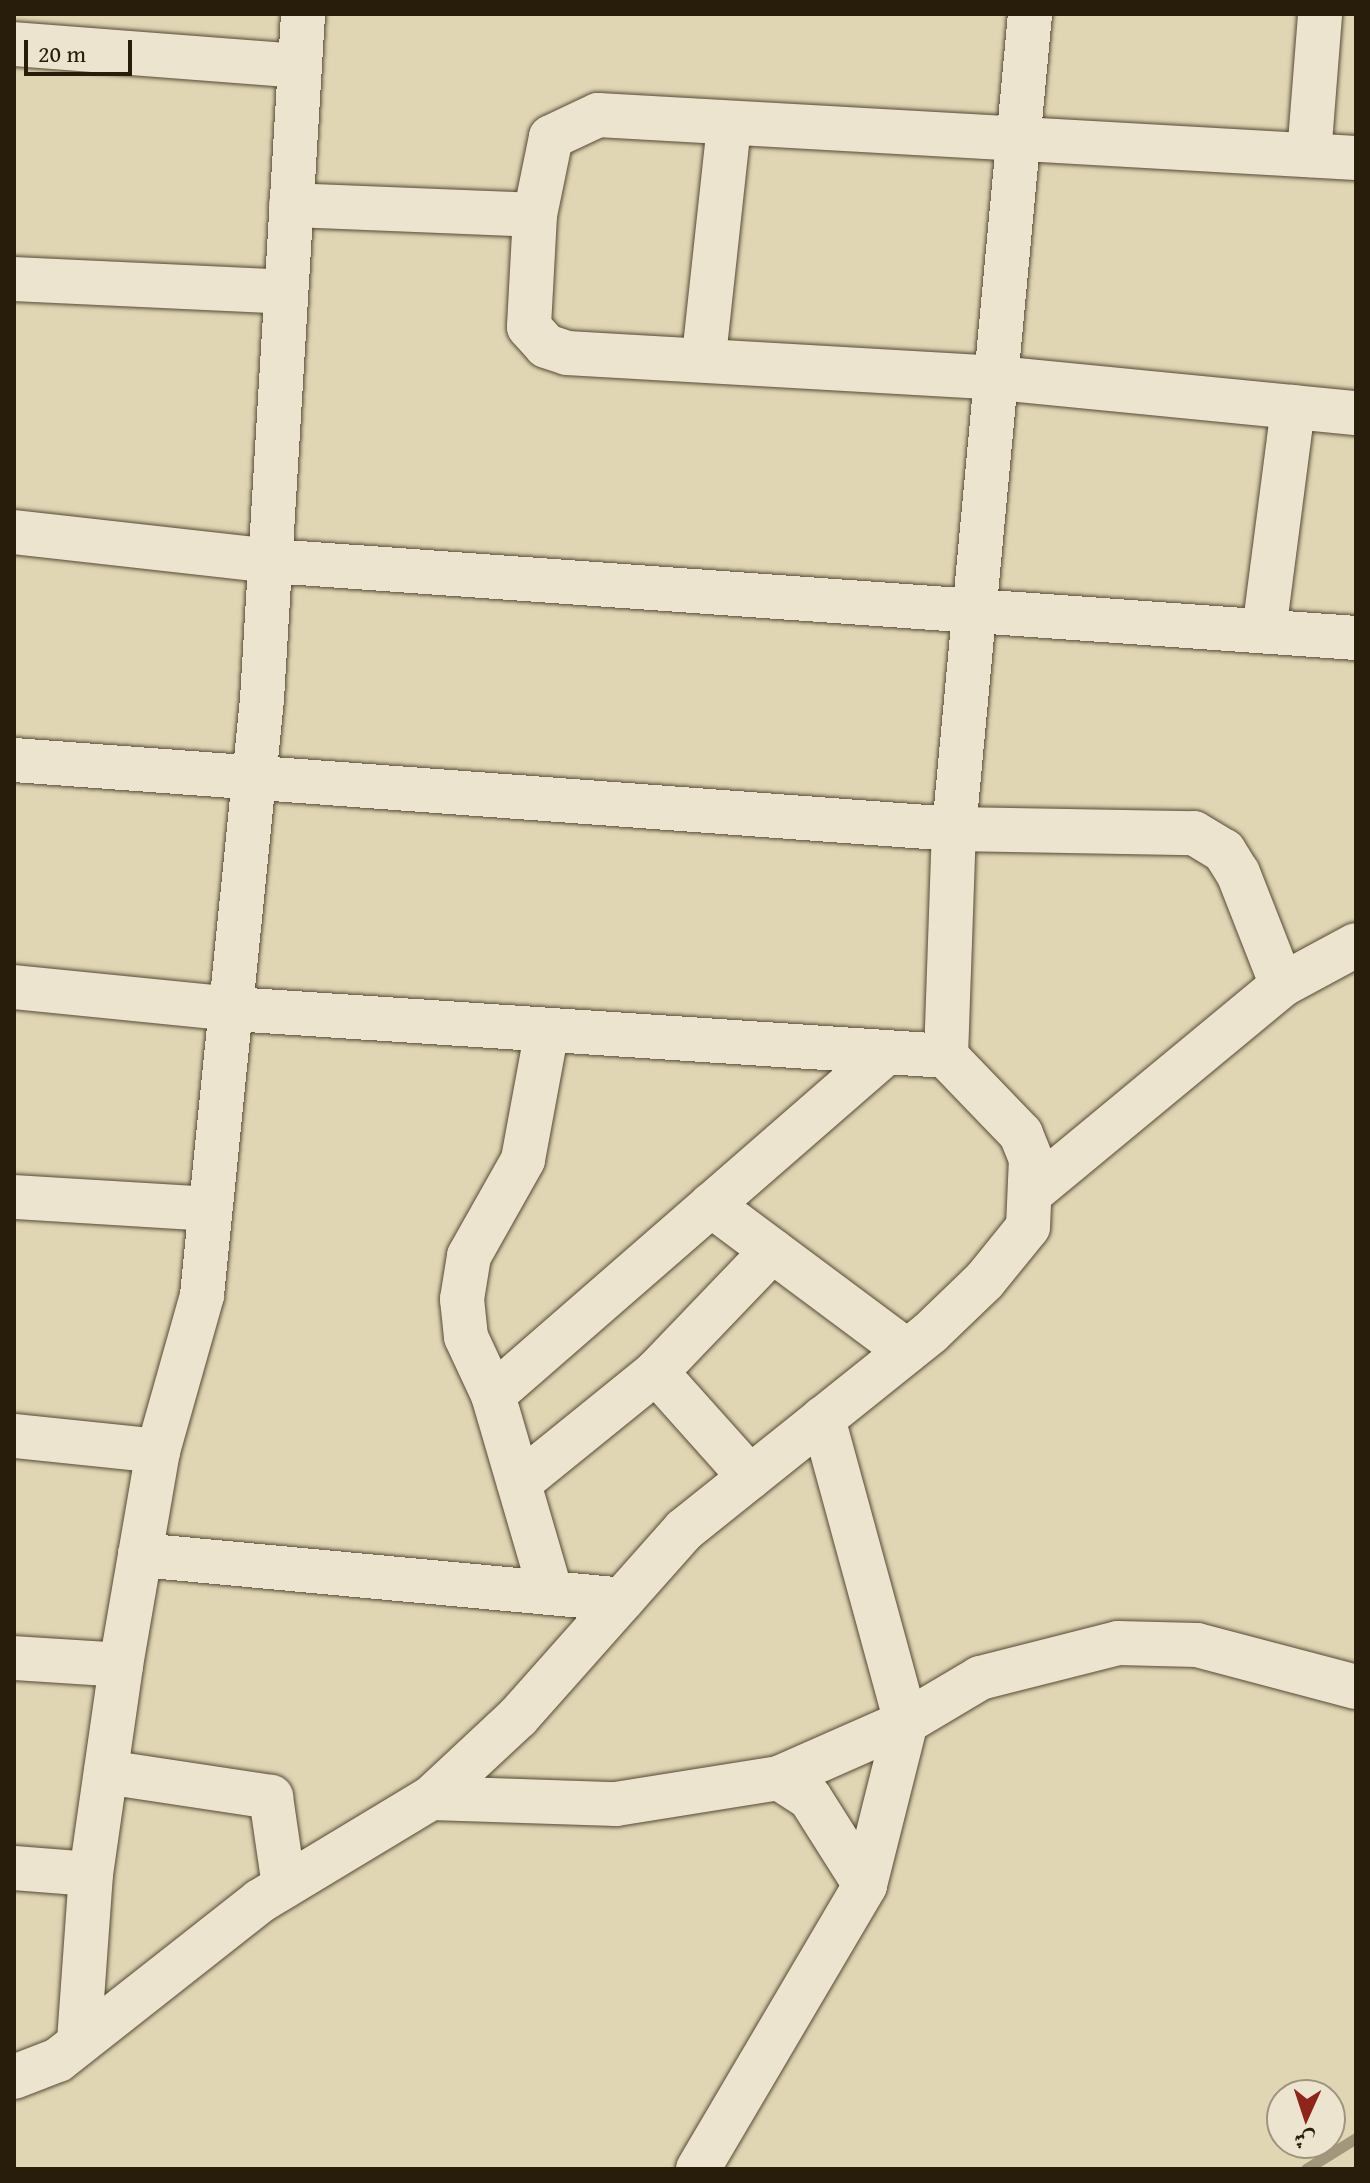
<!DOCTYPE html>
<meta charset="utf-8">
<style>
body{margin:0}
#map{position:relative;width:1370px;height:2183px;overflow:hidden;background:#e1d6b4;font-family:"Gentium Book Plus",Amiri,serif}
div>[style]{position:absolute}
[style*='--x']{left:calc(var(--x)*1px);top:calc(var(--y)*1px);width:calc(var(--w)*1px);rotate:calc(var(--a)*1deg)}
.stream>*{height:11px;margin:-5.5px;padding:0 5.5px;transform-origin:5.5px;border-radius:5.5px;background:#a2977b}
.roads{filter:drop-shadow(0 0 2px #564a35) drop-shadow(0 0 2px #564a35)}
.minor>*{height:44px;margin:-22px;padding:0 22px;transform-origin:22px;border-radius:22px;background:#ece4ce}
span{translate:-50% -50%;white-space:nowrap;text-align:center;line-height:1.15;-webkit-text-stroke:7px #ece4ce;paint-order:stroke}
.frame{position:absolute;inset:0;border:16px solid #281c0b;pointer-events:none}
.north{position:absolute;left:1266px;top:2079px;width:80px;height:80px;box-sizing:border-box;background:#ece4ce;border:2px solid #9e9480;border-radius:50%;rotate:183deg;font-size:22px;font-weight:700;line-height:32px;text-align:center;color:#281c0b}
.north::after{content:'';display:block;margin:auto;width:28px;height:36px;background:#8f2418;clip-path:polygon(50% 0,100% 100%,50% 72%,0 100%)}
.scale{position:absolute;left:24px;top:40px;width:108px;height:36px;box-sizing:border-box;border:4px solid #281c0b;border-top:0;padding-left:10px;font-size:24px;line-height:28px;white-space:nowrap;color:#281c0b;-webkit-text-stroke:6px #ece4ce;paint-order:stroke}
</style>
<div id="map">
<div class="stream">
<i style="--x:1306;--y:2169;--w:59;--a:-31.8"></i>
</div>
<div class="roads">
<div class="minor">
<i style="--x:14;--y:44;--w:286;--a:4.4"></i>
<i style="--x:1309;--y:155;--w:141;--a:-85.5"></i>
<i style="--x:1356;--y:158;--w:759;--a:-176.75"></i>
<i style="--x:598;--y:115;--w:52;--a:154.9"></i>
<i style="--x:551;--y:137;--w:80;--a:101.6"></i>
<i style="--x:535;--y:215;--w:112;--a:93.1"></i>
<i style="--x:529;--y:327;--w:25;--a:48"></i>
<i style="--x:546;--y:346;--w:22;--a:18"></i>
<i style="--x:567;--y:353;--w:432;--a:3.3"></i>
<i style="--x:998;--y:378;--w:360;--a:5.6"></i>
<i style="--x:291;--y:205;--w:244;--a:2.3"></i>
<i style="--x:14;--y:279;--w:272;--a:2.7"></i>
<i style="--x:704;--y:356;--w:233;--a:-83.8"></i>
<i style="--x:14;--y:532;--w:259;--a:6.4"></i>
<i style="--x:271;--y:561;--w:1088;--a:4.06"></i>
<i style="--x:1264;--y:631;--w:226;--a:-82.6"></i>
<i style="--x:14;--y:760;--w:943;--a:4.2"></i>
<i style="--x:954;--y:829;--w:240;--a:1"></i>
<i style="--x:1194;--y:833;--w:35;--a:31"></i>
<i style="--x:1224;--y:851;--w:26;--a:58"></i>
<i style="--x:1238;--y:873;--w:120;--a:68.6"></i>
<i style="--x:14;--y:987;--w:220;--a:5.7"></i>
<i style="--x:233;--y:1009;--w:715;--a:3.77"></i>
<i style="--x:547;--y:1030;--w:132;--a:100.5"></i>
<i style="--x:523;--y:1160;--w:110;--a:119.4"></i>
<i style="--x:469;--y:1256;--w:44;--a:99.2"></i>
<i style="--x:462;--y:1299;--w:38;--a:84"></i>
<i style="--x:466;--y:1337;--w:64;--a:65"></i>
<i style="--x:493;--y:1395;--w:206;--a:73.7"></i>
<i style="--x:1032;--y:1192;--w:325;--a:-39.6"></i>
<i style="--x:1282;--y:985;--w:84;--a:-28.4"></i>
<i style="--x:14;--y:1197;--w:196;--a:3.5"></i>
<i style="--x:711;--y:1205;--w:244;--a:36.7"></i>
<i style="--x:656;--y:1372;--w:141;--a:48.2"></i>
<i style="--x:493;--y:1395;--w:522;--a:-41.04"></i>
<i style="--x:14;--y:1436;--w:145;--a:5.9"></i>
<i style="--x:519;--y:1483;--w:176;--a:-39"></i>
<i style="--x:656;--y:1372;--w:168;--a:-46.2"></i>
<i style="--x:140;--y:1555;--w:484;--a:5.3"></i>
<i style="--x:14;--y:1658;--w:107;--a:3.7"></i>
<i style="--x:106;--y:1772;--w:167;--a:8.6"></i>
<i style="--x:271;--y:1797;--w:90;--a:81.7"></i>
<i style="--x:779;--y:1778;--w:37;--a:33"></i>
<i style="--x:810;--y:1798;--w:103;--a:57.7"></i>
<i style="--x:431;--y:1798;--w:185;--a:1.9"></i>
<i style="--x:616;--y:1804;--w:165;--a:-9.1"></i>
<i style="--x:779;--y:1778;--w:139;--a:-23.8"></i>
<i style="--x:906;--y:1722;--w:86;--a:-30.7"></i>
<i style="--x:980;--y:1678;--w:142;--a:-14.2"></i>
<i style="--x:1118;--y:1643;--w:79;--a:1.5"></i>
<i style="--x:1197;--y:1645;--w:164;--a:14.8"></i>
<i style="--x:14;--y:1868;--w:77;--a:4.5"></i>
<i style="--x:79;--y:2041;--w:167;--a:-85.9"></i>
<i style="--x:91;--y:1874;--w:211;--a:-81.8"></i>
<i style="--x:121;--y:1665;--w:217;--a:-80.2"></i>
<i style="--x:158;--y:1451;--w:162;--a:-74.2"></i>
<i style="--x:202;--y:1295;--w:599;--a:-84.25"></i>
<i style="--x:262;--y:699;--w:686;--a:-86.57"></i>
<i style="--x:14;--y:2077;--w:47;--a:-21.1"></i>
<i style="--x:58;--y:2060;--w:257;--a:-38.2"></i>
<i style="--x:260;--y:1901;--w:200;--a:-31.1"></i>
<i style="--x:431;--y:1798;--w:119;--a:-43"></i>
<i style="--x:518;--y:1717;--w:250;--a:-48.4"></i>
<i style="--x:684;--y:1530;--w:315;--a:-38.7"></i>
<i style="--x:930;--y:1333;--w:76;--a:-43.9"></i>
<i style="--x:985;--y:1280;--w:68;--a:-50.9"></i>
<i style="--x:1028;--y:1227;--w:68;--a:-87.5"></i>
<i style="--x:1031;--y:1159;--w:27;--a:-112"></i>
<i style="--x:1021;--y:1134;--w:108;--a:-133.9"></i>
<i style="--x:946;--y:1056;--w:227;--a:-88"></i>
<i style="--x:954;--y:829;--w:819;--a:-84.67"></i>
<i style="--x:698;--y:2169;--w:329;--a:-59.5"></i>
<i style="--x:865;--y:1885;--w:168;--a:-75.9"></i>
<i style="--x:906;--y:1722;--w:315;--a:-105.3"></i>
</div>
</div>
<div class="frame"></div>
<div class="north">ش</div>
<div class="scale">20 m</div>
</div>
